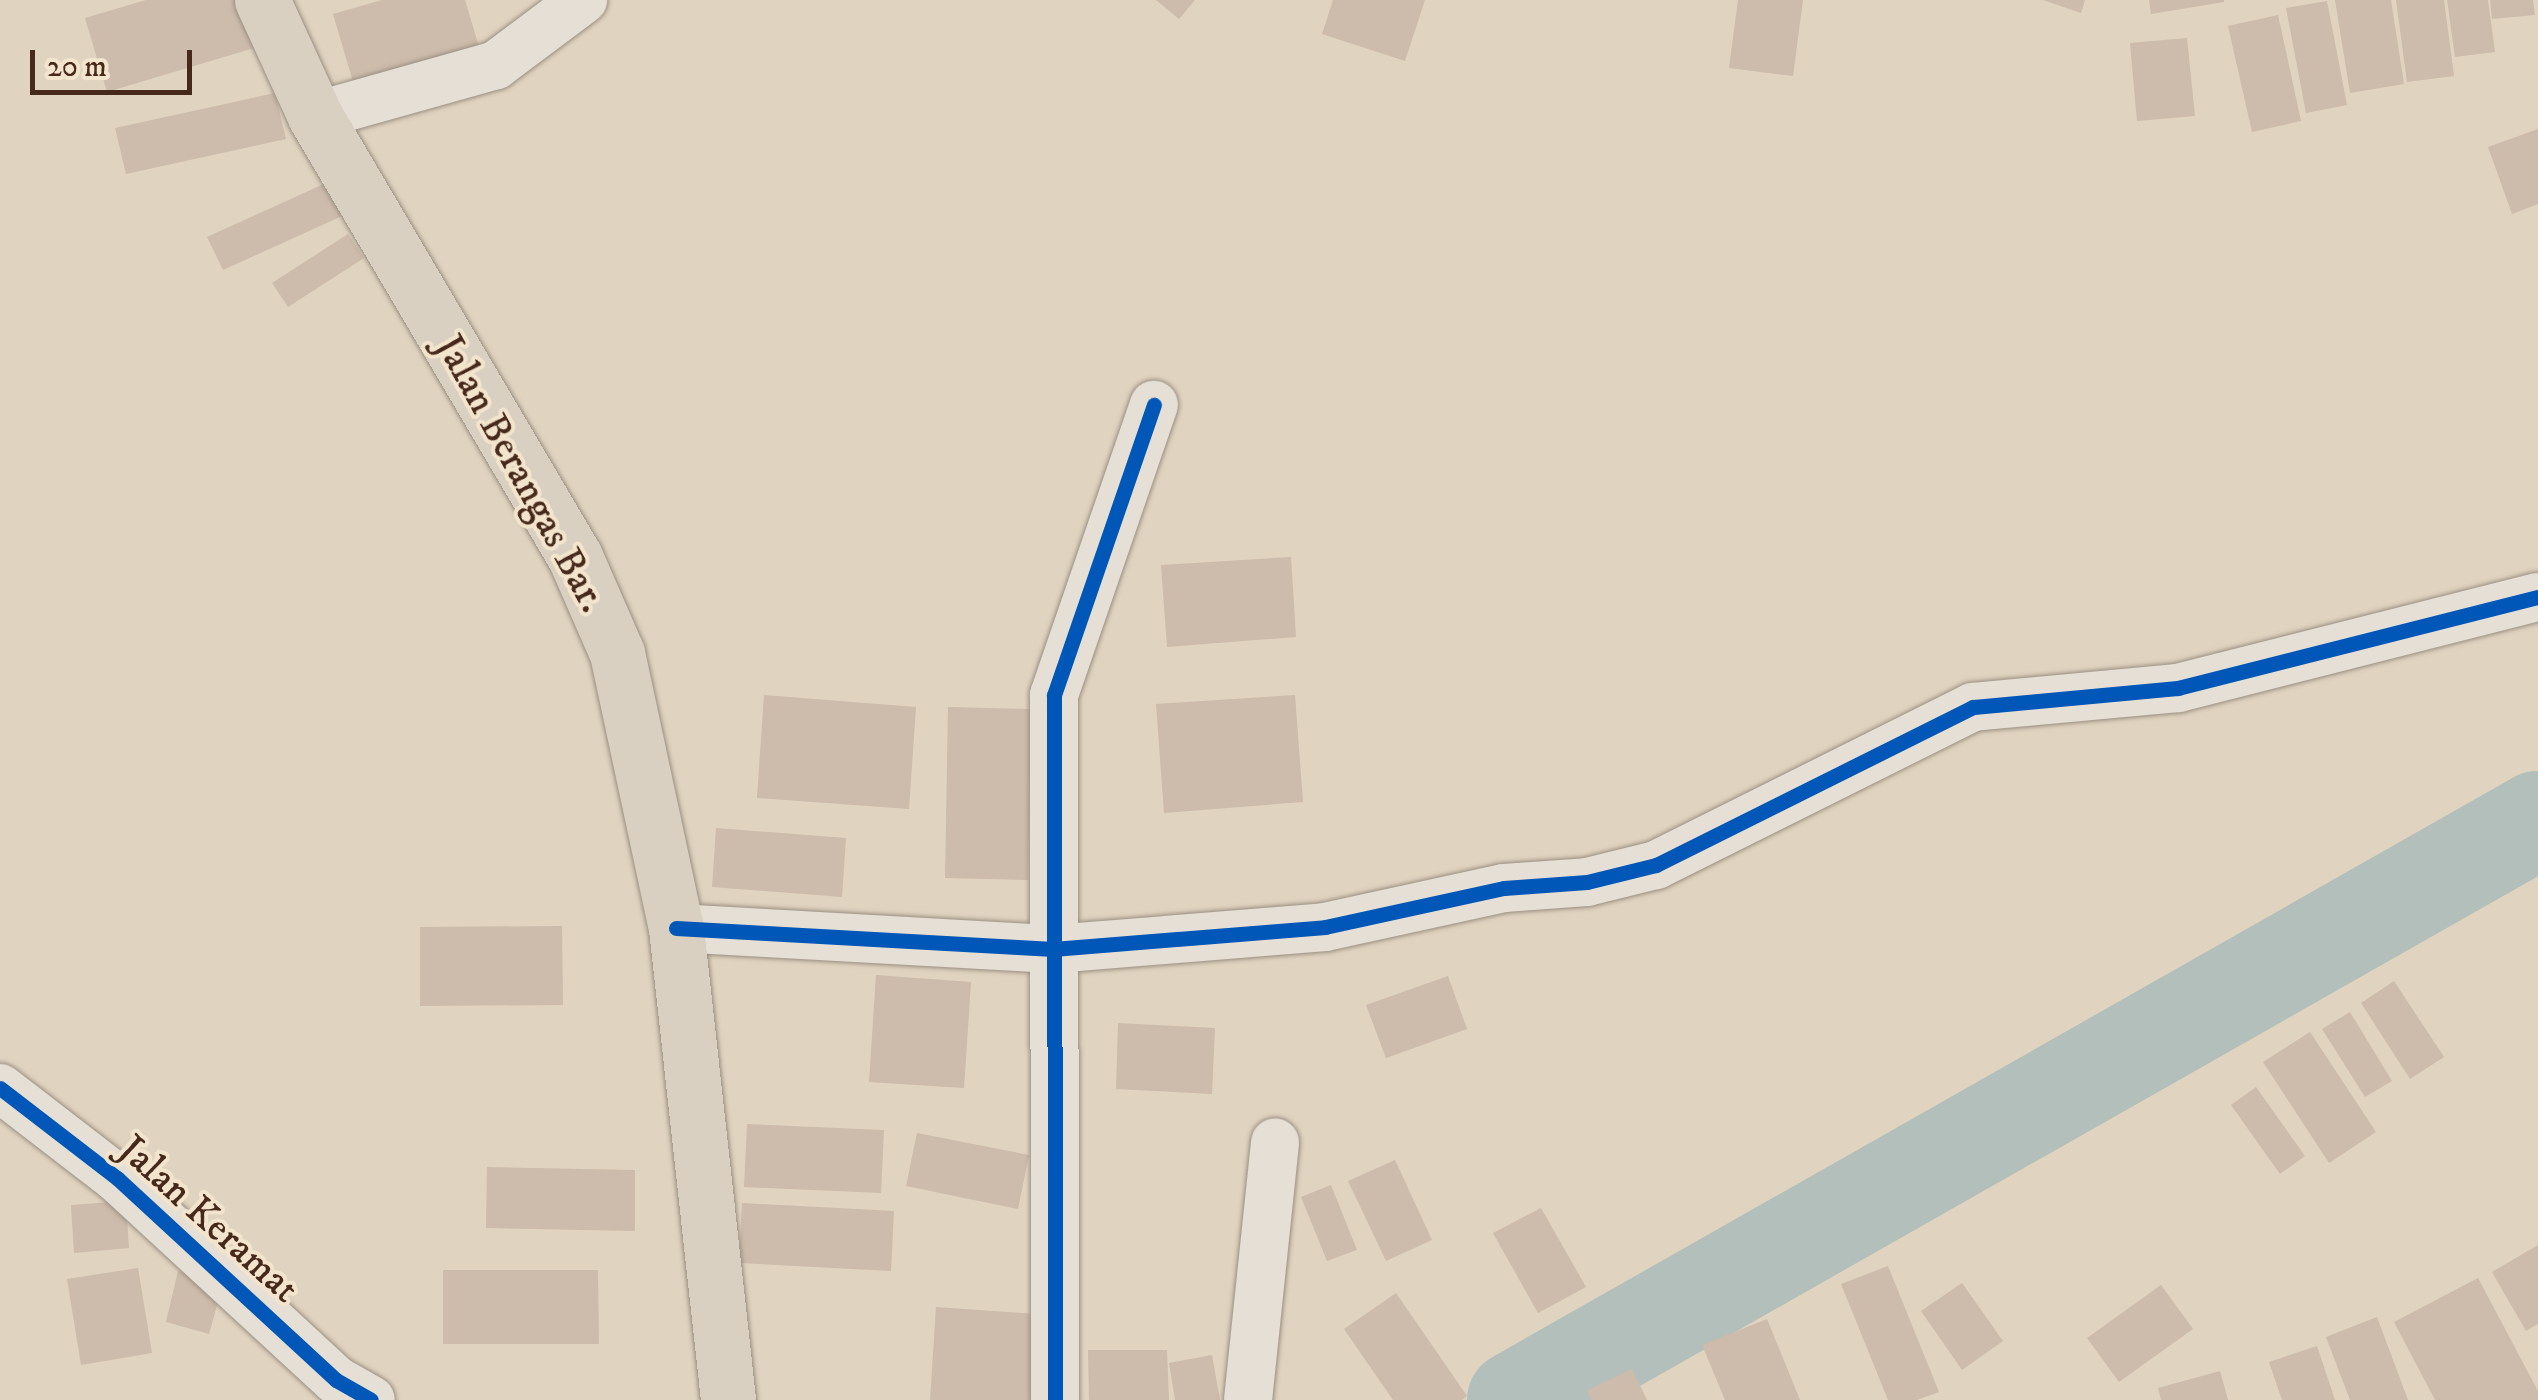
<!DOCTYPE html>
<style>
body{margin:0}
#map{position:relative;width:2538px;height:1400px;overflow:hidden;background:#e0d3bf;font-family:"IM FELL DW Pica",serif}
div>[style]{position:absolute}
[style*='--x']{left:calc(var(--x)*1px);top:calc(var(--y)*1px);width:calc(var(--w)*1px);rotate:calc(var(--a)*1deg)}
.river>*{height:98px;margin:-49px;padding:0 49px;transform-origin:49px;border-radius:49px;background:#b2bfba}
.building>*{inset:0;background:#cdbbab}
.roads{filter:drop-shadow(0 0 2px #9a8f82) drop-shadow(0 0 2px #9a8f82)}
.minor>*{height:48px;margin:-24px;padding:0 24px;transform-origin:24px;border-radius:24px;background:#e6dfd5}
.primary>*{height:55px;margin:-27.5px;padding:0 27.5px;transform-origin:27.5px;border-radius:27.5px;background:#d9d0c1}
.cycleway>*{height:15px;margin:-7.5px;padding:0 7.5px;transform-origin:7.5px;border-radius:7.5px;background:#0057b8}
span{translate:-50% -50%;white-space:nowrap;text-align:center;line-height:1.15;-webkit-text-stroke:8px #f3e4cd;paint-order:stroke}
.street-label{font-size:40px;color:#47291c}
.scale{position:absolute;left:30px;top:50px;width:162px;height:45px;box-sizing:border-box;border:5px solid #47291c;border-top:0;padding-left:12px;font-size:30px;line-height:35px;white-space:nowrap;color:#47291c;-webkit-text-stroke:8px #f3e4cd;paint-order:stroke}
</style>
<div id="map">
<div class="river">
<i style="--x:1516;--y:1400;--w:1175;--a:-29.58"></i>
</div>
<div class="building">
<i style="clip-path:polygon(146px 0,239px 0,254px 48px,107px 92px,85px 18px)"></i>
<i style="clip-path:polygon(382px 0,465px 0,485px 67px,359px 102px,333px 14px)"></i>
<i style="clip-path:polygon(1156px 0,1195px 0,1179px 19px)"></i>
<i style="clip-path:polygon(1333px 0,1425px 0,1405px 61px,1322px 34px)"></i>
<i style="clip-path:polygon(1738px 0,1803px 0,1793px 76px,1729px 68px)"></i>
<i style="clip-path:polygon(2043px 0,2085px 0,2081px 13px)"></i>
<i style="clip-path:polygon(2149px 0,2224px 0,2224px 2px,2151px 14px)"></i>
<i style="clip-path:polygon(2335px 0,2391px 0,2404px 84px,2350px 93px)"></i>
<i style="clip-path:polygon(2396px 0,2444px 0,2454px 76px,2407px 82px)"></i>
<i style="clip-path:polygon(2447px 0,2488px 0,2495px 52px,2455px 57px)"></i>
<i style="clip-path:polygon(2490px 0,2533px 0,2535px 15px,2492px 19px)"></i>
<i style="clip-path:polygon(2327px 1px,2347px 105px,2306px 113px,2286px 8px)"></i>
<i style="clip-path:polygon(2278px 15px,2301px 121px,2252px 132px,2228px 26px)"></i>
<i style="clip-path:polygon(2187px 38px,2195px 116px,2137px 121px,2130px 43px)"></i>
<i style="clip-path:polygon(275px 93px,286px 139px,126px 174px,115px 128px)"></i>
<i style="clip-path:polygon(2538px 129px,2538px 204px,2512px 214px,2488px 147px)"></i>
<i style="clip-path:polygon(326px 183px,342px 216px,223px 270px,207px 237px)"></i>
<i style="clip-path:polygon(348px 234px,364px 258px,288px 307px,272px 283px)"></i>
<i style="clip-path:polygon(1291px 557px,1296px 637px,1167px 647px,1161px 565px)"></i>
<i style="clip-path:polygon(764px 695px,916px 707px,909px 809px,757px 798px)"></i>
<i style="clip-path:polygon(1295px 695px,1303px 802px,1164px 813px,1156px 704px)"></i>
<i style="clip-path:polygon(948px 707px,1031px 709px,1028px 880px,945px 878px)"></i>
<i style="clip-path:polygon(716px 828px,846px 838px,842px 897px,712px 887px)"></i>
<i style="clip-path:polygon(562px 926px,563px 1005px,420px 1006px,420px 927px)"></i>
<i style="clip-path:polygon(876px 975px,971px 982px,964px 1088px,869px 1082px)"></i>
<i style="clip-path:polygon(1448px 976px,1467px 1029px,1386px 1058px,1366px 1005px)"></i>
<i style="clip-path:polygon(2394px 981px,2444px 1057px,2410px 1079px,2361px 1003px)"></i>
<i style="clip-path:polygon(2350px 1012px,2392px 1081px,2365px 1097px,2322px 1029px)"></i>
<i style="clip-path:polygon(1118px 1023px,1215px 1028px,1212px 1094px,1116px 1089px)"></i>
<i style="clip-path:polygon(2310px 1032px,2376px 1132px,2329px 1163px,2263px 1062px)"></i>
<i style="clip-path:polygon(2256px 1087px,2305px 1156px,2280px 1174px,2231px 1105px)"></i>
<i style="clip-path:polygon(747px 1124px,884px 1130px,881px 1193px,744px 1187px)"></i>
<i style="clip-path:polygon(917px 1133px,1029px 1155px,1018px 1209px,906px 1186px)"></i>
<i style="clip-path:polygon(1395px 1160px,1432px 1240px,1386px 1261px,1348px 1181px)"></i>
<i style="clip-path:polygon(487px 1167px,635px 1170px,635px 1231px,486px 1228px)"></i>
<i style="clip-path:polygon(1331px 1185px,1357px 1250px,1327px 1261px,1301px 1197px)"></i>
<i style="clip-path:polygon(126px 1201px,129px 1248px,74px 1253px,71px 1205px)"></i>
<i style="clip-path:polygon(742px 1203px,894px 1211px,891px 1271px,739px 1263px)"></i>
<i style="clip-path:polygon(1541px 1208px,1586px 1287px,1538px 1313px,1493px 1233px)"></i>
<i style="clip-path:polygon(2538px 1245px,2538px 1324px,2526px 1331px,2492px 1272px)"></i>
<i style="clip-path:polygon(1888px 1266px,1939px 1392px,1917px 1400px,1888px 1400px,1841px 1284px)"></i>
<i style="clip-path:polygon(138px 1268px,152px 1353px,81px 1365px,67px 1279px)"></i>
<i style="clip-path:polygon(443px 1270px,598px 1270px,599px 1344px,443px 1344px)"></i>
<i style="clip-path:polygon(178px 1271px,223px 1283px,209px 1334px,166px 1322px)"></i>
<i style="clip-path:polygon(2478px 1278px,2538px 1391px,2538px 1400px,2435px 1400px,2394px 1322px)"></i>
<i style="clip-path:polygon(1962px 1283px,2003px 1341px,1962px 1370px,1921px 1311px)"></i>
<i style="clip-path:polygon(2161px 1285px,2193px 1329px,2119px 1382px,2087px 1338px)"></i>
<i style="clip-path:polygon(1396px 1293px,1467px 1396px,1462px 1400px,1393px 1400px,1344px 1329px)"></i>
<i style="clip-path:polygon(936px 1307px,1051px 1315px,1045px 1400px,930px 1400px)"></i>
<i style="clip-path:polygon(2377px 1317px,2408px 1400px,2350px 1400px,2326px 1337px)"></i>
<i style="clip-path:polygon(1767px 1319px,1800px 1400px,1725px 1400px,1702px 1345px)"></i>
<i style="clip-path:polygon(2317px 1346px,2335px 1400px,2282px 1400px,2269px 1362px)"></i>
<i style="clip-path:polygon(1088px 1350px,1167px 1350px,1169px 1400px,1089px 1400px)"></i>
<i style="clip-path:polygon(1212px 1355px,1220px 1400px,1175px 1400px,1169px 1363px)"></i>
<i style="clip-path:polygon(1632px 1369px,1647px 1400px,1592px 1400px,1587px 1390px)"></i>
<i style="clip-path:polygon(2220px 1371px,2228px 1400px,2161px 1400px,2158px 1388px)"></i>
</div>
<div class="roads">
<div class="minor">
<i style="--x:315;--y:116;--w:188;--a:-15.7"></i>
<i style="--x:496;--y:65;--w:109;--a:-36.8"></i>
<i style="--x:676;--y:928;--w:378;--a:3.2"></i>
<i style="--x:1053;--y:949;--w:273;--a:-4.6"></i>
<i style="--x:1325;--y:927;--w:183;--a:-12.3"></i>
<i style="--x:1504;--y:888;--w:83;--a:-4.1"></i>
<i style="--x:1587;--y:882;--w:71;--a:-13.8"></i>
<i style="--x:1656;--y:865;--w:354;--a:-26.5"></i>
<i style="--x:1973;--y:707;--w:206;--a:-5.3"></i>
<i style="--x:2178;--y:688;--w:371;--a:-14.2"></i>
<i style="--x:0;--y:1088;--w:148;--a:37.6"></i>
<i style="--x:117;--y:1178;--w:298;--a:42.7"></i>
<i style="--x:336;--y:1380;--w:40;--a:29.7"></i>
<i style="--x:1055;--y:1400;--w:705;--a:-90.08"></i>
<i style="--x:1054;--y:695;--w:307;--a:-71"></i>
<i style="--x:1248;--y:1400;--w:259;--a:-84"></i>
</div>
<div class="primary">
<i style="--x:262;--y:0;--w:128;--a:65.4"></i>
<i style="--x:315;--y:116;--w:512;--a:59.48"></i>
<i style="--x:575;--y:557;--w:105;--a:66.4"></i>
<i style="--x:617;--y:653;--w:281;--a:77.9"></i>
<i style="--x:676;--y:928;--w:475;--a:83.7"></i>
</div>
</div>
<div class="cycleway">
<i style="--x:676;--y:928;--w:378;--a:3.2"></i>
<i style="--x:1053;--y:949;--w:273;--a:-4.6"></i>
<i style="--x:1325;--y:927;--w:183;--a:-12.3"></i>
<i style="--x:1504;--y:888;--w:83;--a:-4.1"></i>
<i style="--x:1587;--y:882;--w:71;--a:-13.8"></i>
<i style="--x:1656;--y:865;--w:354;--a:-26.5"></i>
<i style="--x:1973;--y:707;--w:206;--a:-5.3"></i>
<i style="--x:2178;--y:688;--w:371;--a:-14.2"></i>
<i style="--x:0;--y:1088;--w:148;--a:37.6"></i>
<i style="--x:117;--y:1178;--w:298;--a:42.7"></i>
<i style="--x:336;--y:1380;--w:40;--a:29.7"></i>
<i style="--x:1055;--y:1400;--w:705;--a:-90.08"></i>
<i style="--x:1054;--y:695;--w:307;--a:-71"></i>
</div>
<div class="street-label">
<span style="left:520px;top:474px;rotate:61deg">Jalan Berangas Bar.</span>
<span style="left:208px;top:1220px;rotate:42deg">Jalan Keramat</span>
</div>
<div class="scale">20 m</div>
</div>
